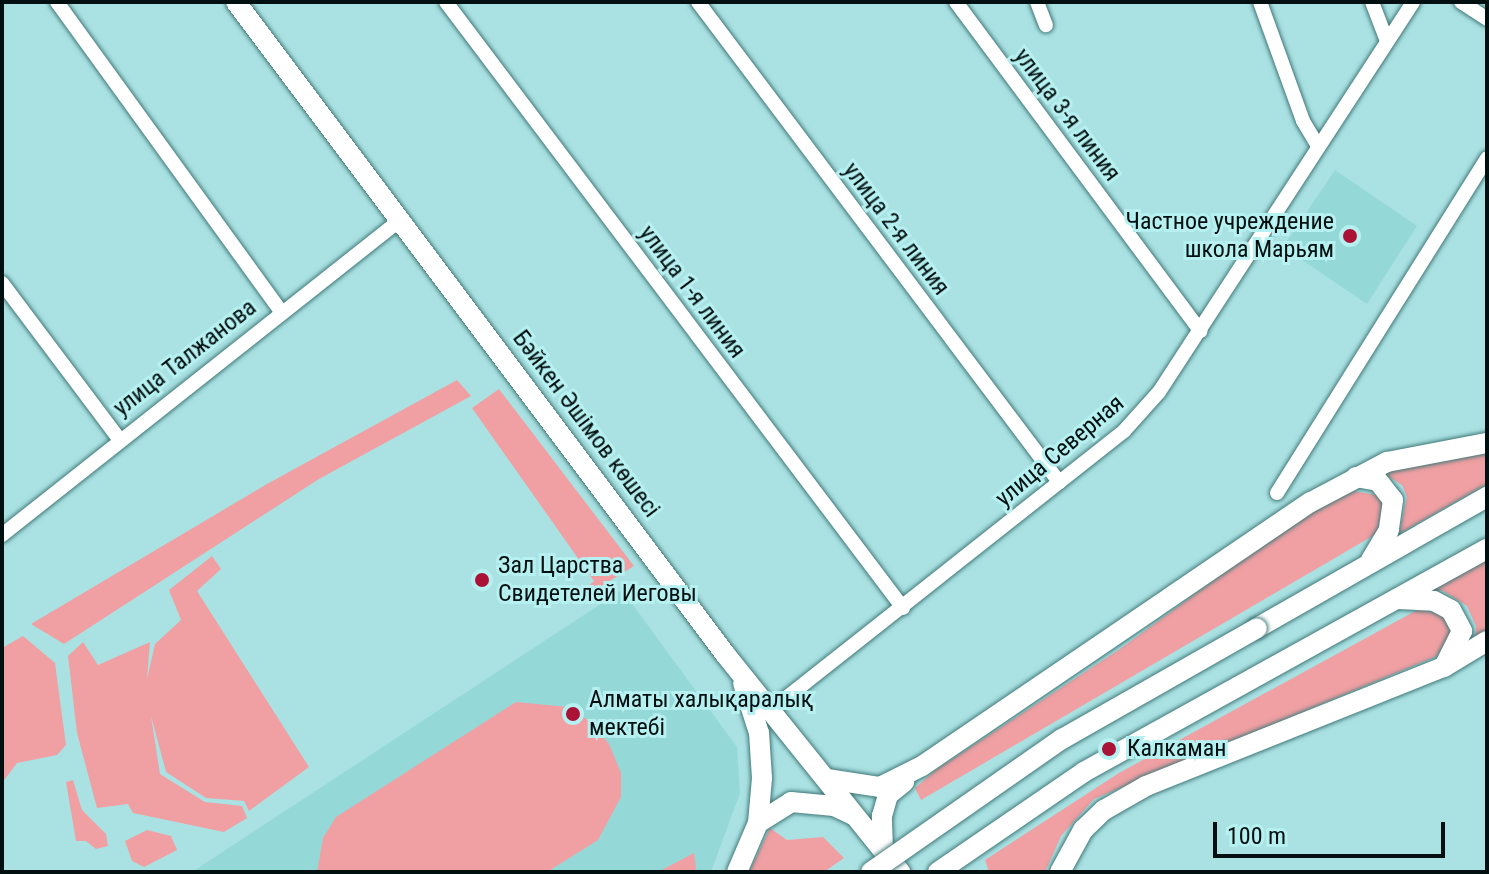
<!DOCTYPE html>
<meta charset="utf-8">
<style>
body{margin:0}
#map{position:relative;width:1489px;height:874px;overflow:hidden;background:#aae2e3;font-family:"Roboto Condensed",sans-serif}
div>[style]{position:absolute}
[style*='--x']{left:calc(var(--x)*1px);top:calc(var(--y)*1px);width:calc(var(--w)*1px);rotate:calc(var(--a)*1deg)}
.built>*{inset:0;background:#95d8d8}
.green>*{inset:0;background:#f0a0a3}
.roads{filter:drop-shadow(0 0 2px #427879) drop-shadow(0 0 2px #427879)}
.minor>*{height:14px;margin:-7px;padding:0 7px;transform-origin:7px;border-radius:7px;background:#fff}
.secondary>*{height:20px;margin:-10px;padding:0 10px;transform-origin:10px;border-radius:10px;background:#fff}
.bridges{filter:drop-shadow(0 0 2px #427879) drop-shadow(0 0 2px #427879)}
.secondary-bridge>*{height:20px;margin:-10px;padding:0 10px;transform-origin:10px;border-radius:10px;background:#fff}
.dots>*{width:22px;height:22px;translate:-50% -50%;box-sizing:border-box;border:4px solid #b7f0f0;border-radius:50%}
span{translate:-50% -50%;white-space:nowrap;text-align:center;line-height:1.15;-webkit-text-stroke:6px #b7f0f0;paint-order:stroke}
.street-label{font-size:24px;color:#000f10}
.poi-label{font-size:24px;color:#000f10}
.right{translate:-100% -50%;text-align:right}
.left{translate:0 -50%;text-align:left}
.frame{position:absolute;inset:0;border:4px solid #000f10;pointer-events:none}
.scale{position:absolute;left:1213px;top:822px;width:232px;height:36px;box-sizing:border-box;border:4px solid #000f10;border-top:0;padding-left:10px;font-size:24px;line-height:28px;white-space:nowrap;color:#000f10;-webkit-text-stroke:6px #b7f0f0;paint-order:stroke}
</style>
<div id="map">
<div class="built">
<i style="clip-path:polygon(1335px 170px,1417px 226px,1367px 304px,1283px 247px)"></i>
<i style="clip-path:polygon(622px 590px,737px 747px,740px 793px,711px 872px,192px 872px)"></i>
</div>
<div class="green">
<i style="clip-path:polygon(457px 380px,471px 396px,319px 479px,64px 644px,31px 624px,267px 484px)"></i>
<i style="clip-path:polygon(499px 389px,634px 566px,590px 593px,587px 587px,594px 581px,472px 408px)"></i>
<i style="clip-path:polygon(1487px 452px,1487px 484px,1399px 534px,1407px 497px,1402px 485px,1378px 470px)"></i>
<i style="clip-path:polygon(1353px 491px,1377px 495px,1383px 504px,1386px 515px,1376px 534px,921px 800px,915px 788px,937px 769px,1120px 649px,1300px 517px)"></i>
<i style="clip-path:polygon(212px 556px,221px 569px,197px 591px,309px 767px,249px 811px,244px 801px,206px 798px,166px 772px,151px 716px,160px 774px,205px 802px,242px 806px,247px 818px,224px 832px,133px 813px,128px 804px,97px 808px,77px 733px,68px 656px,83px 642px,98px 665px,150px 642px,147px 679px,155px 644px,181px 620px,169px 590px)"></i>
<i style="clip-path:polygon(1487px 558px,1487px 630px,1475px 643px,1476px 626px,1467px 606px,1443px 591px,1428px 590px)"></i>
<i style="clip-path:polygon(1419px 609px,1447px 616px,1453px 630px,1437px 656px,1094px 799px,1061px 836px,1045px 872px,989px 872px,985px 860px,1119px 773px)"></i>
<i style="clip-path:polygon(23px 636px,55px 663px,66px 745px,57px 755px,17px 763px,2px 783px,2px 648px)"></i>
<i style="clip-path:polygon(516px 702px,568px 707px,591px 722px,609px 744px,621px 773px,621px 797px,598px 840px,547px 872px,317px 872px,323px 838px,336px 817px)"></i>
<i style="clip-path:polygon(73px 780px,82px 810px,106px 834px,108px 846px,96px 849px,86px 841px,76px 841px,66px 782px)"></i>
<i style="clip-path:polygon(770px 828px,787px 840px,823px 837px,844px 858px,824px 872px,749px 872px)"></i>
<i style="clip-path:polygon(147px 830px,171px 836px,177px 850px,144px 867px,132px 861px,125px 841px)"></i>
<i style="clip-path:polygon(694px 853px,696px 869px,692px 872px,658px 872px)"></i>
</div>
<div class="roads">
<div class="minor">
<i style="--x:57;--y:2;--w:382;--a:54.1"></i>
<i style="--x:446;--y:2;--w:759;--a:52.98"></i>
<i style="--x:698;--y:2;--w:601;--a:53.05"></i>
<i style="--x:956;--y:2;--w:410;--a:53.4"></i>
<i style="--x:1037;--y:2;--w:25;--a:69"></i>
<i style="--x:1260;--y:2;--w:127;--a:70.1"></i>
<i style="--x:1303;--y:121;--w:29;--a:59"></i>
<i style="--x:1372;--y:2;--w:42;--a:69"></i>
<i style="--x:1461;--y:2;--w:31;--a:33"></i>
<i style="--x:2;--y:283;--w:195;--a:53.1"></i>
<i style="--x:1277;--y:493;--w:395;--a:-57.9"></i>
<i style="--x:2;--y:535;--w:506;--a:-38.34"></i>
<i style="--x:772;--y:709;--w:449;--a:-38.3"></i>
<i style="--x:1124;--y:431;--w:52;--a:-48.1"></i>
<i style="--x:1159;--y:392;--w:465;--a:-56.9"></i>
</div>
<div class="secondary">
<i style="--x:236;--y:2;--w:815;--a:53.13"></i>
<i style="--x:725;--y:654;--w:280;--a:51.2"></i>
<i style="--x:1356;--y:477;--w:22;--a:10"></i>
<i style="--x:1378;--y:481;--w:24;--a:52"></i>
<i style="--x:1393;--y:500;--w:30;--a:98"></i>
<i style="--x:1389;--y:530;--w:35;--a:121"></i>
<i style="--x:1398;--y:599;--w:36;--a:3"></i>
<i style="--x:1434;--y:601;--w:19;--a:28"></i>
<i style="--x:1451;--y:610;--w:24;--a:62"></i>
<i style="--x:1462;--y:631;--w:40;--a:116.6"></i>
<i style="--x:1257;--y:628;--w:265;--a:-29.7"></i>
<i style="--x:827;--y:779;--w:54;--a:8.6"></i>
<i style="--x:880;--y:787;--w:47;--a:-26.6"></i>
<i style="--x:922;--y:766;--w:470;--a:-34.2"></i>
<i style="--x:1311;--y:502;--w:86;--a:-27.8"></i>
<i style="--x:1387;--y:462;--w:102;--a:-10.8"></i>
<i style="--x:758;--y:823;--w:39;--a:-32"></i>
<i style="--x:791;--y:802;--w:43;--a:5.3"></i>
<i style="--x:834;--y:806;--w:21;--a:25"></i>
<i style="--x:883;--y:850;--w:34;--a:-92"></i>
<i style="--x:882;--y:816;--w:22;--a:-74"></i>
<i style="--x:888;--y:795;--w:21;--a:-39"></i>
<i style="--x:737;--y:872;--w:53;--a:-66.8"></i>
<i style="--x:758;--y:823;--w:45;--a:-84.9"></i>
<i style="--x:762;--y:778;--w:45;--a:-93.8"></i>
<i style="--x:759;--y:733;--w:52;--a:-107.7"></i>
<i style="--x:938;--y:872;--w:177;--a:-34.4"></i>
<i style="--x:1084;--y:772;--w:461;--a:-29"></i>
<i style="--x:1060;--y:872;--w:48;--a:-61.3"></i>
<i style="--x:1083;--y:830;--w:29;--a:-44"></i>
<i style="--x:1104;--y:810;--w:48;--a:-29.7"></i>
<i style="--x:1146;--y:786;--w:321;--a:-21.8"></i>
<i style="--x:1444;--y:667;--w:50;--a:-31.2"></i>
</div>
</div>
<div class="bridges">
<div class="secondary-bridge">
<i style="--x:871;--y:872;--w:233;--a:-34.9"></i>
<i style="--x:1062;--y:739;--w:224;--a:-29.6"></i>
</div>
</div>
<div class="dots">
<i style="left:1350px;top:236px;background:#aa1336"></i>
<i style="left:482px;top:580px;background:#aa1336"></i>
<i style="left:573px;top:714px;background:#aa1336"></i>
<i style="left:1109px;top:749px;background:#aa1336"></i>
</div>
<div class="street-label">
<span style="left:1067px;top:115px;rotate:53deg">улица 3-я линия</span>
<span style="left:896px;top:229px;rotate:53deg">улица 2-я линия</span>
<span style="left:692px;top:292px;rotate:53deg">улица 1-я линия</span>
<span style="left:185px;top:358px;rotate:-38deg">улица Талжанова</span>
<span style="left:586px;top:424px;rotate:53deg">Бәйкен Әшімов көшесі</span>
<span style="left:1060px;top:451px;rotate:-40deg">улица Северная</span>
</div>
<div class="poi-label">
<span class="right" style="left:1334px;top:236px">Частное учреждение<br>школа Марьям</span>
<span class="left" style="left:498px;top:580px">Зал Царства<br>Свидетелей Иеговы</span>
<span class="left" style="left:589px;top:714px">Алматы халықаралық<br>мектебі</span>
<span class="left" style="left:1127px;top:749px">Калкаман</span>
</div>
<div class="frame"></div>
<div class="scale">100 m</div>
</div>
